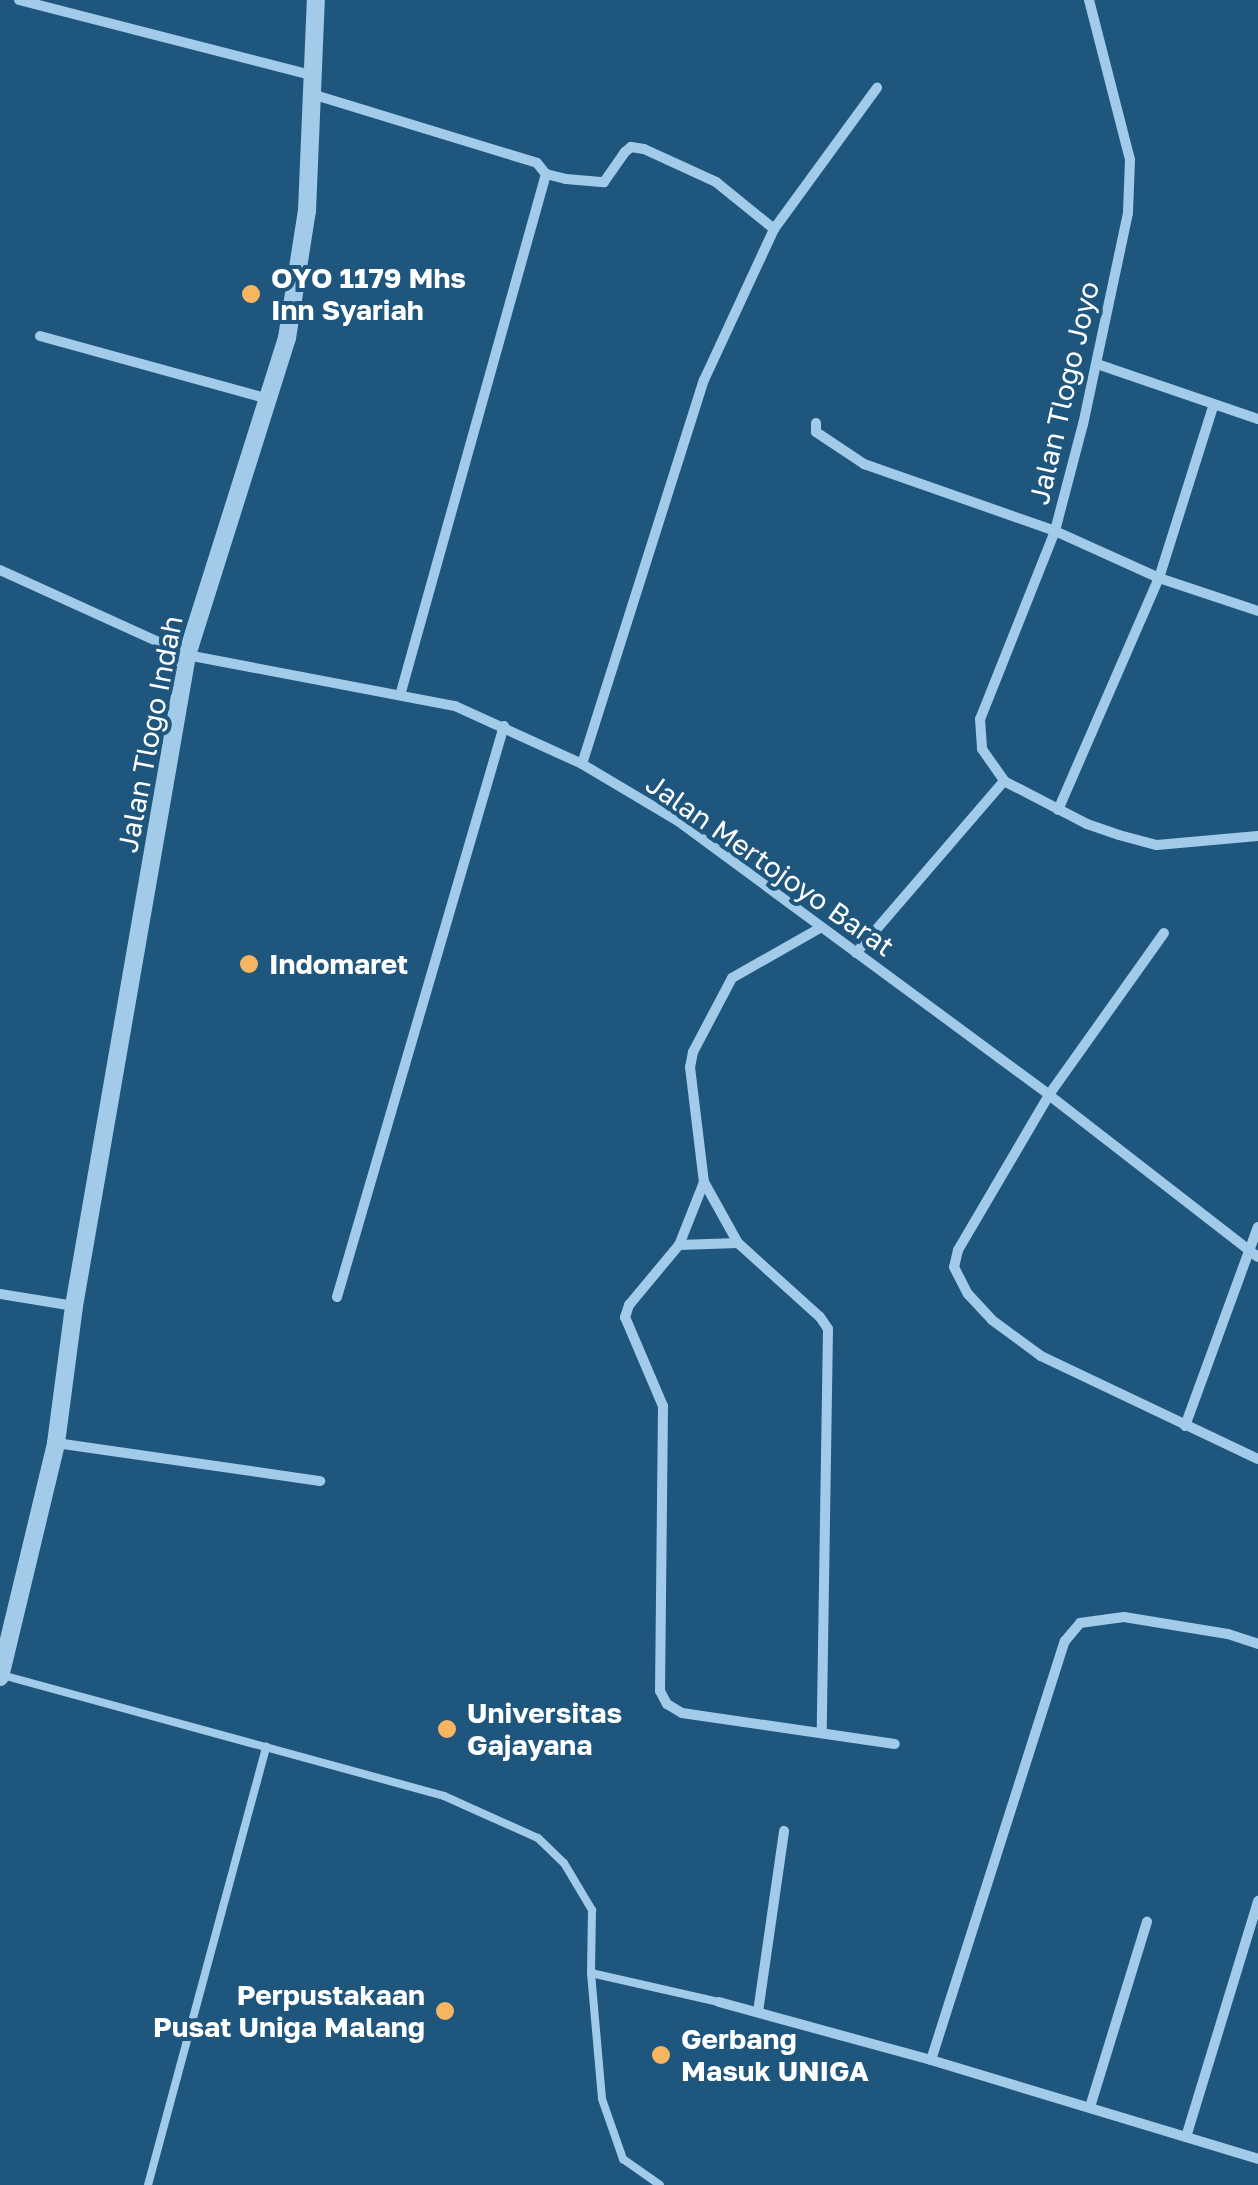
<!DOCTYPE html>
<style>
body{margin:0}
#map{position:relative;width:1258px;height:2185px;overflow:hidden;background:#1e567e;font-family:"Golos Text",sans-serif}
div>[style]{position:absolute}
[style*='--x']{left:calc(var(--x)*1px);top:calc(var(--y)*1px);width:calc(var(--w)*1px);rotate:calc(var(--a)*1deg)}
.service>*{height:8px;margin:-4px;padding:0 4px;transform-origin:4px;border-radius:4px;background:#a1cbe8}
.minor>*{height:10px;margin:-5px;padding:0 5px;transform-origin:5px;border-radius:5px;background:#a1cbe8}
.tertiary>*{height:18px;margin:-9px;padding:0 9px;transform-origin:9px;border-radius:9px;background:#a1cbe8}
.dots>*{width:28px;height:28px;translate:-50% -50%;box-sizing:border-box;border:5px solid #1e567e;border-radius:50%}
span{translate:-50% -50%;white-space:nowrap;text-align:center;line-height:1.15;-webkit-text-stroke:8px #1e567e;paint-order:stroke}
.poi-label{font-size:28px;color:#fff;font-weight:700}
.left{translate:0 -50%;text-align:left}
.right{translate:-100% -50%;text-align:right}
.street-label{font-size:28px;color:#fff}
</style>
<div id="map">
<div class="service">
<i style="--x:2;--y:1675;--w:458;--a:15.3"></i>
<i style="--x:444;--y:1796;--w:103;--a:24.1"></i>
<i style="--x:538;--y:1838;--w:36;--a:44"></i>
<i style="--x:564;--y:1863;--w:55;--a:59.2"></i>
<i style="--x:592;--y:1910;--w:63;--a:90.9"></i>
<i style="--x:591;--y:1973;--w:126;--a:85"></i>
<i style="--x:602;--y:2099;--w:64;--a:70.7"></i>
<i style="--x:623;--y:2159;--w:45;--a:35.1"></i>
<i style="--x:591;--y:1973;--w:131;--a:12.8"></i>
<i style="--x:148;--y:2185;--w:454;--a:-74.9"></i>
</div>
<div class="minor">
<i style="--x:19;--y:0;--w:305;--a:14.4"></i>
<i style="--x:1089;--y:0;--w:165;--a:75.6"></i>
<i style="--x:1130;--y:160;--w:53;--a:92.2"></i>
<i style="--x:1128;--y:213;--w:216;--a:102"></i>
<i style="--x:1083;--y:424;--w:111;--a:104.7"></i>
<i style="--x:1055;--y:531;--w:202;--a:111.7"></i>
<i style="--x:980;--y:719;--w:30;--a:86"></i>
<i style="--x:982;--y:749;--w:39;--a:55"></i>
<i style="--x:1004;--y:781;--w:93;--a:27.4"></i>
<i style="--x:1087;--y:824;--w:34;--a:19"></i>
<i style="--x:1119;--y:835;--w:39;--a:15"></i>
<i style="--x:1157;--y:845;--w:101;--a:-5.1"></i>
<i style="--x:315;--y:95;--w:232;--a:17"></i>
<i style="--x:537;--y:163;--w:14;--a:51"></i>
<i style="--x:546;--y:174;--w:21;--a:14"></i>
<i style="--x:566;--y:179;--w:38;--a:5"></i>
<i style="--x:604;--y:182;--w:37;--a:-55"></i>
<i style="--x:625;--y:152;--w:8;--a:-40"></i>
<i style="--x:631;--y:147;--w:13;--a:9"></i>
<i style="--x:644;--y:149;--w:79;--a:24.6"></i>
<i style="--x:716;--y:182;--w:75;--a:39"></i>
<i style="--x:40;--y:336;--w:237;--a:15.4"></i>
<i style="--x:1097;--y:364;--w:170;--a:18.9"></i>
<i style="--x:816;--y:423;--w:9;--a:90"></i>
<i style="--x:816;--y:432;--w:58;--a:33.7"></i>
<i style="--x:864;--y:464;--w:202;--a:19.3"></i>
<i style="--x:1055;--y:531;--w:114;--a:24.3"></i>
<i style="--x:1159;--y:578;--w:104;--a:18.4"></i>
<i style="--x:0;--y:570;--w:205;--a:24.4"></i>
<i style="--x:187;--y:655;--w:273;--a:10.8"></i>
<i style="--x:455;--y:706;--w:140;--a:24.5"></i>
<i style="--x:582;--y:764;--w:112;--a:30.7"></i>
<i style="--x:678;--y:821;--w:461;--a:36.4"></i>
<i style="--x:1049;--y:1095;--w:264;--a:37.8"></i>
<i style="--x:401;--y:692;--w:538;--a:-74.36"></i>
<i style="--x:582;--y:764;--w:403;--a:-72.4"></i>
<i style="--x:704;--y:380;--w:166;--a:-65.1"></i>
<i style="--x:774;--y:229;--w:175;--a:-53.9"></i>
<i style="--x:1058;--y:810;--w:253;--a:-66.5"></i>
<i style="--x:1159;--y:578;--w:182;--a:-72.5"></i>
<i style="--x:820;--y:928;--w:101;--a:150.4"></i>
<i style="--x:732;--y:978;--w:84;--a:117.8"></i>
<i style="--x:693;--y:1052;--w:15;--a:101"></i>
<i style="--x:690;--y:1067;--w:116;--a:83.1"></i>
<i style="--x:704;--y:1182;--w:70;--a:60.9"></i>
<i style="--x:738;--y:1243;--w:110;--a:42.1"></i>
<i style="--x:820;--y:1317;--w:14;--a:56"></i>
<i style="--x:828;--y:1329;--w:404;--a:90.9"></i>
<i style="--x:1164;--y:933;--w:199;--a:125.4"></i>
<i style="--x:1049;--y:1095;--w:180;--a:120.4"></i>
<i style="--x:958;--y:1250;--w:17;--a:103"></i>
<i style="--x:954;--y:1267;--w:30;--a:63"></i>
<i style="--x:968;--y:1294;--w:35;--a:47"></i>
<i style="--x:992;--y:1320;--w:61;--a:36.3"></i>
<i style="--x:1041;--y:1356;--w:240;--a:25.4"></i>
<i style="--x:856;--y:953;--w:227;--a:-49.3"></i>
<i style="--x:704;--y:1182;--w:68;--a:111.6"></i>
<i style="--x:679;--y:1245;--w:78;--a:129.8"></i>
<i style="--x:629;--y:1305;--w:13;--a:108"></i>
<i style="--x:625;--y:1317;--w:97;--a:66.9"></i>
<i style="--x:663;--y:1406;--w:285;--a:90.6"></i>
<i style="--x:660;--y:1691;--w:15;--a:62"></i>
<i style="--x:667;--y:1704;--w:17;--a:31"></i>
<i style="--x:682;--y:1713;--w:215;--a:8.3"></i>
<i style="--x:679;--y:1245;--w:59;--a:-1.9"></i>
<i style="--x:0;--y:1294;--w:75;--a:9.2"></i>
<i style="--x:337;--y:1297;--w:595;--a:-73.7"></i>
<i style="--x:1185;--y:1426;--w:212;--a:-69.9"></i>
<i style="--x:56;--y:1443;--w:267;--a:8.2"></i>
<i style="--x:719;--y:2002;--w:220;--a:15.3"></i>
<i style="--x:931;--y:2060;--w:342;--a:16.8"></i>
<i style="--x:758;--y:2012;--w:183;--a:-81.8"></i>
<i style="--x:931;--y:2060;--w:440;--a:-72.3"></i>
<i style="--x:1065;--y:1641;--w:23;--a:-50"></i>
<i style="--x:1080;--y:1623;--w:44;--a:-7.8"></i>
<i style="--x:1124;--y:1617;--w:105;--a:9.3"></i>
<i style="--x:1228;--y:1634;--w:32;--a:18"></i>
<i style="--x:1090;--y:2107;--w:194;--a:-72.9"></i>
<i style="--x:1186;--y:2137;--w:247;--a:-73"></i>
</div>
<div class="tertiary">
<i style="--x:0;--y:1677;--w:241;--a:-76.5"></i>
<i style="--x:56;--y:1443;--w:138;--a:-82.5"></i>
<i style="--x:74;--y:1306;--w:661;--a:-80.15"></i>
<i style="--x:187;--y:655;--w:332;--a:-72.5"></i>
<i style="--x:287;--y:338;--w:129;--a:-81.1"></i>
<i style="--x:307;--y:211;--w:211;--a:-87.6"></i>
</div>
<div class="dots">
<i style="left:251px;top:294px;background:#f6b561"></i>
<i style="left:249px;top:964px;background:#f6b561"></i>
<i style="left:447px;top:1729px;background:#f6b561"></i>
<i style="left:445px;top:2011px;background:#f6b561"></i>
<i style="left:661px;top:2055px;background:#f6b561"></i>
</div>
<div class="poi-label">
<span class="left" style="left:271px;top:294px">OYO 1179 Mhs<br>Inn Syariah</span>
<span class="left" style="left:269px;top:964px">Indomaret</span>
<span class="left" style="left:467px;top:1729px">Universitas<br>Gajayana</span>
<span class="right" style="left:425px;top:2011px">Perpustakaan<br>Pusat Uniga Malang</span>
<span class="left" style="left:681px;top:2055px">Gerbang<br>Masuk UNIGA</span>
</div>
<div class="street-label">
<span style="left:1064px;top:393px;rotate:-77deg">Jalan Tlogo Joyo</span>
<span style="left:150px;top:734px;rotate:-79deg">Jalan Tlogo Indah</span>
<span style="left:770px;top:865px;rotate:35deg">Jalan Mertojoyo Barat</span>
</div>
</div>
